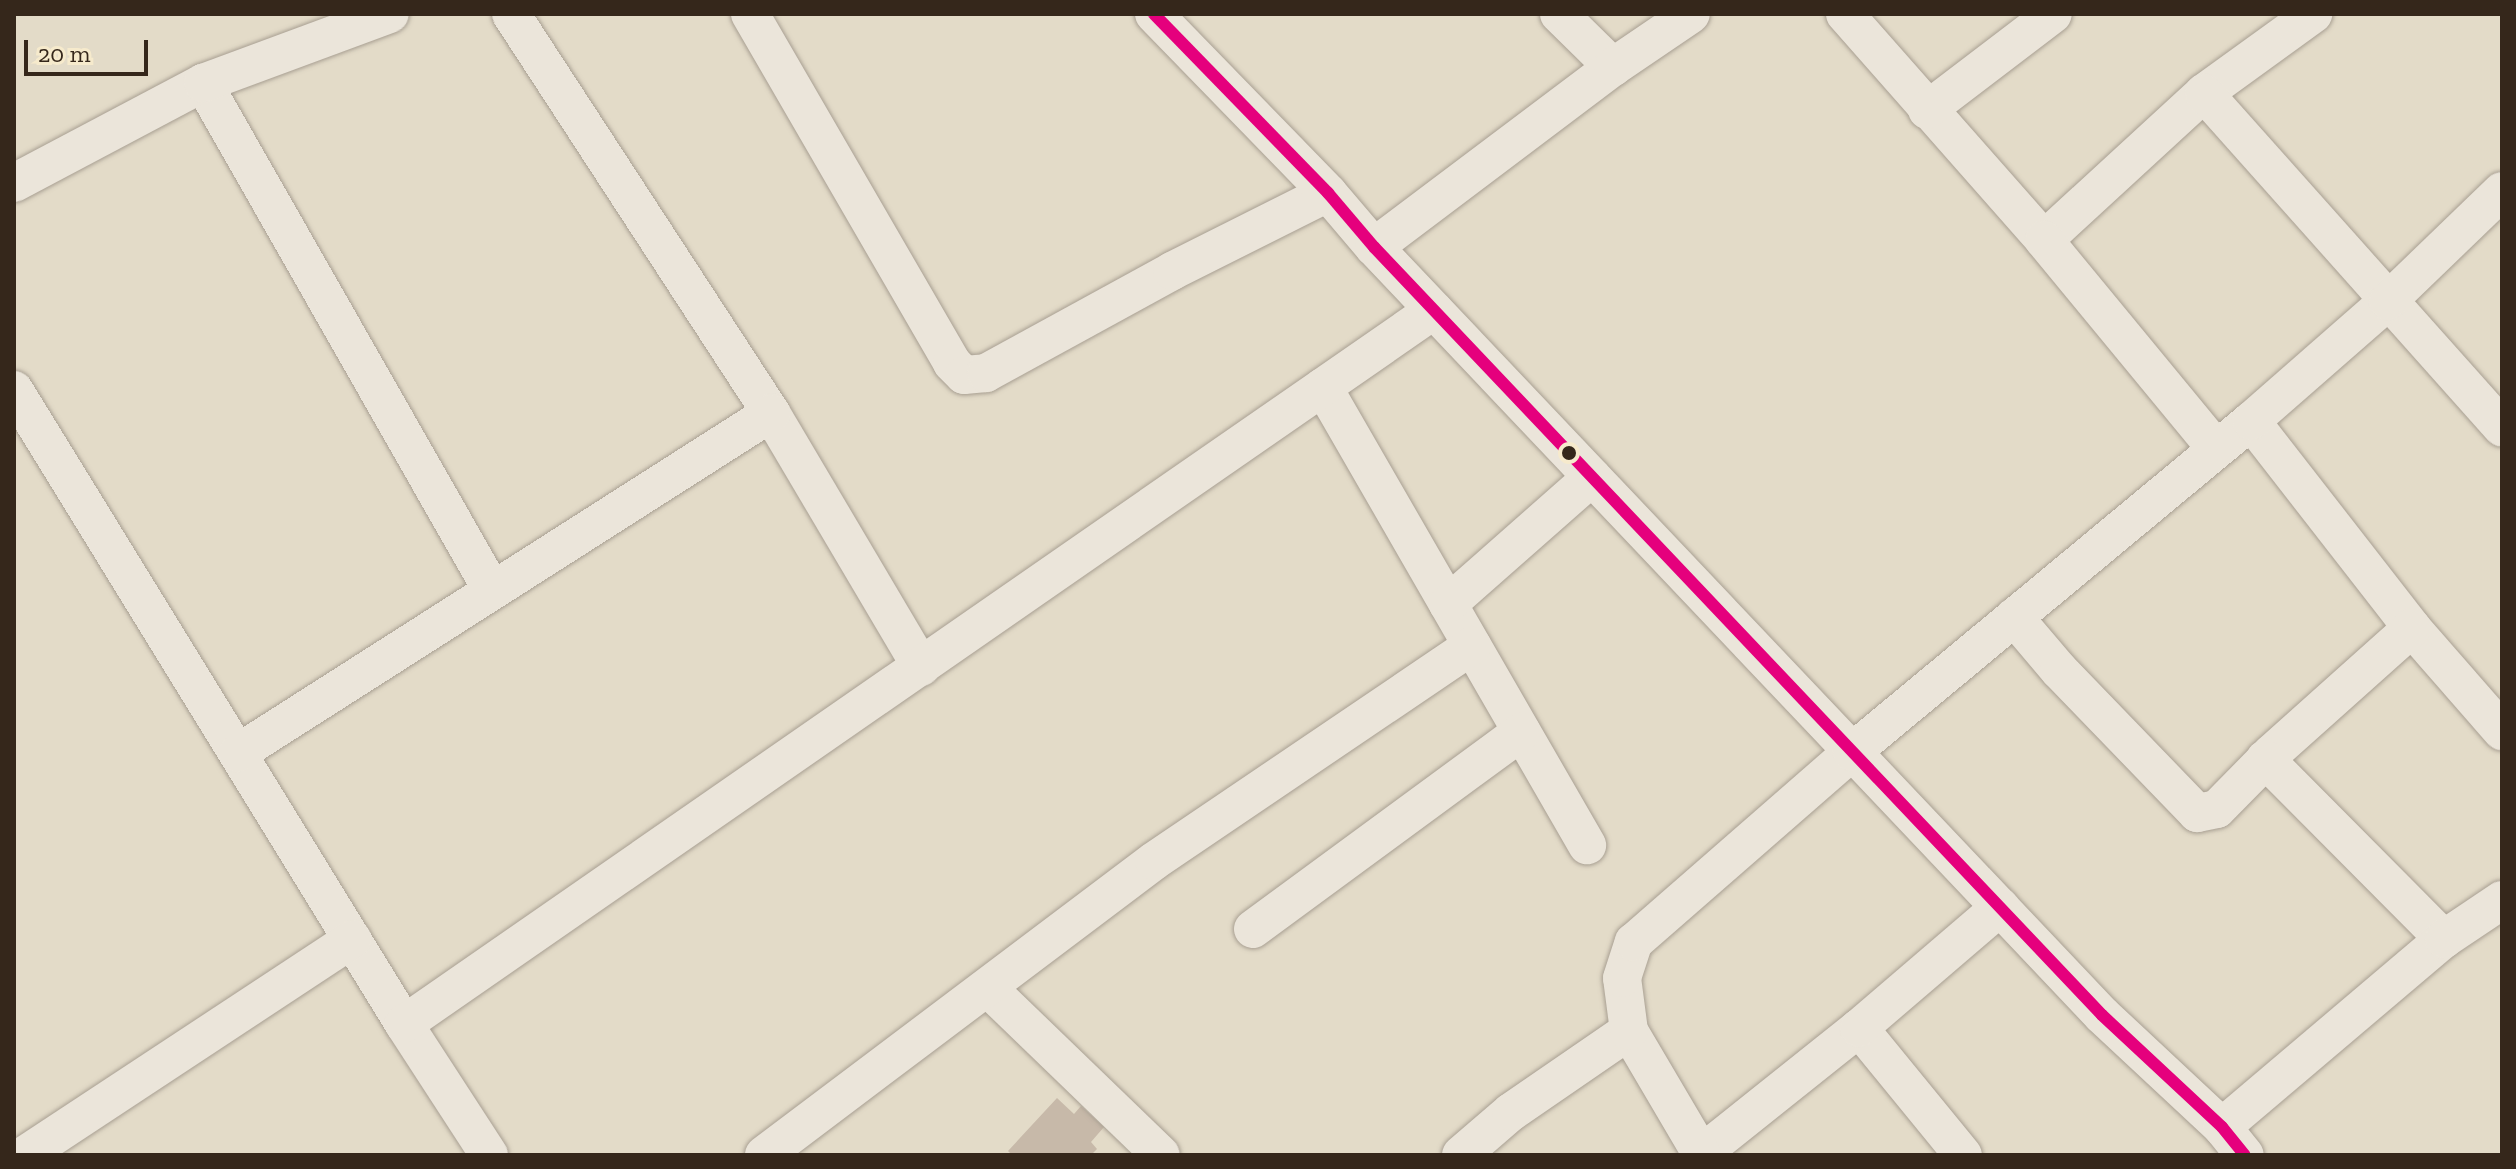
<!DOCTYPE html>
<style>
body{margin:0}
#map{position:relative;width:2516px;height:1169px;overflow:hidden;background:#e3dbc8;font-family:"Zilla Slab",serif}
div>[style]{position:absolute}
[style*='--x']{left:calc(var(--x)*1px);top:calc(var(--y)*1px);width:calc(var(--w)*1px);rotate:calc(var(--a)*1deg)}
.building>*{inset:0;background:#c7b9a9}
.roads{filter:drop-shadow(0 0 2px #a89f92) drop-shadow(0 0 2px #a89f92)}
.minor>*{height:38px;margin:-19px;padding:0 19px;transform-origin:19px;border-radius:19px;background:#ebe5da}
.bus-1>*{height:12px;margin:-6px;padding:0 6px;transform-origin:6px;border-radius:6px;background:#e5007d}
.dots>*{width:22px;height:22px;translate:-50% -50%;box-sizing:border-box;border:4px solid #f6eacc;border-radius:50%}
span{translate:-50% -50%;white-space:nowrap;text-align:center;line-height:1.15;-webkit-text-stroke:6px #f6eacc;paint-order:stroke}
.frame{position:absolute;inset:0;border:16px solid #35271b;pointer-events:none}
.scale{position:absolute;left:24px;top:40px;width:124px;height:36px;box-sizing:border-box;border:4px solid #35271b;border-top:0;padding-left:10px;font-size:24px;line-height:28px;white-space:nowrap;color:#35271b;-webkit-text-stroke:6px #f6eacc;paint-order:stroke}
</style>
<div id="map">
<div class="building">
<i style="clip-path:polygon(1057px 1098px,1074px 1114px,1081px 1106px,1104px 1127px,1091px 1142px,1097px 1149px,1091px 1155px,1012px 1155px,1008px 1151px)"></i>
</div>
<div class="roads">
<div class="minor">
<i style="--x:511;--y:14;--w:476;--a:56.9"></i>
<i style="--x:771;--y:413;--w:295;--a:59.4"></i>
<i style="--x:750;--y:14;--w:403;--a:59.9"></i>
<i style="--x:952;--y:363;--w:17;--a:45"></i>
<i style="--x:964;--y:375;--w:22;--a:-5"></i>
<i style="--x:986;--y:373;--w:212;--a:-28.7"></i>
<i style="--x:1172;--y:271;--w:174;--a:-26.6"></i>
<i style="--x:1154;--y:14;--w:250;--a:45.8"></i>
<i style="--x:1328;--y:193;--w:71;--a:49.6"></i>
<i style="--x:1374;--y:247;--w:1058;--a:46.53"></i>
<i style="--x:2102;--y:1015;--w:164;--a:43"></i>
<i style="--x:2222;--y:1127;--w:36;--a:51"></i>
<i style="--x:1559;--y:14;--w:76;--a:44.5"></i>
<i style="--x:1845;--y:14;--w:301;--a:48.6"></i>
<i style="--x:2044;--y:240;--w:217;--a:-42.6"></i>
<i style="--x:2204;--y:93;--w:135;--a:-35.9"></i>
<i style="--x:203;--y:83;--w:584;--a:60.32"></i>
<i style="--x:2204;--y:93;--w:448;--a:48.3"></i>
<i style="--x:1927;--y:110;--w:158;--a:-37.3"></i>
<i style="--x:14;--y:183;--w:214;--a:-27.9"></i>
<i style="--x:203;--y:83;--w:199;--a:-20.3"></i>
<i style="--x:2044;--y:240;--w:271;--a:50.5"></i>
<i style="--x:1374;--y:247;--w:299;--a:-37"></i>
<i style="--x:1613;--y:67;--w:94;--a:-34.2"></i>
<i style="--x:1323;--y:387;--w:529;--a:60.04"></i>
<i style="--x:14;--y:390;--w:744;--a:58.4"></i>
<i style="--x:404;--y:1024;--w:156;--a:57"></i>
<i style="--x:2251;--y:421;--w:262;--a:52.1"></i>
<i style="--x:2412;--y:628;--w:137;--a:48.9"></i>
<i style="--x:1448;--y:604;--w:192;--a:-41.4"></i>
<i style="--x:2014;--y:617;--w:70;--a:49.7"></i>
<i style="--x:2059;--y:670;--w:199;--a:46"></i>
<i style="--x:2197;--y:813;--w:20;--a:-11"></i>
<i style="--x:2217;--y:809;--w:77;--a:-45.5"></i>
<i style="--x:2271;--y:754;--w:189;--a:-41.8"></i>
<i style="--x:238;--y:753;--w:632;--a:-32.53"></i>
<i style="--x:2265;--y:759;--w:254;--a:45.2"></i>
<i style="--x:1253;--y:929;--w:333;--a:-36.3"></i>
<i style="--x:988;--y:988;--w:240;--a:44"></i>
<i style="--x:404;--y:1024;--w:1253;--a:-34.73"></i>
<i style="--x:1859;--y:1028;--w:164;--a:50.7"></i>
<i style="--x:2222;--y:1127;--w:291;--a:-40.3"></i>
<i style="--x:2444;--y:939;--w:70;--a:-33.9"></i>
<i style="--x:1701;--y:1154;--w:202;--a:-38.6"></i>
<i style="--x:1859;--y:1028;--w:186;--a:-40.6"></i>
<i style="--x:25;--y:1155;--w:392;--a:-33.4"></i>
<i style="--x:764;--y:1155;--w:488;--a:-37"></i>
<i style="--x:1154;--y:861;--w:384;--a:-34.1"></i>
<i style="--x:1461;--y:1155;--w:66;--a:-40.7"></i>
<i style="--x:1511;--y:1112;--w:143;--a:-34.5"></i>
<i style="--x:1702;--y:1155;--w:144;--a:-120.5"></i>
<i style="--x:1629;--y:1031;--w:53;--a:-97.5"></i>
<i style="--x:1622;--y:978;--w:38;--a:-72"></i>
<i style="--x:1634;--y:942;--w:289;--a:-41.1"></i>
<i style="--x:1852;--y:752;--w:518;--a:-39.68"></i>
<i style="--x:2251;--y:421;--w:182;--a:-41.2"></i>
<i style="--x:2388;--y:301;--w:158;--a:-44"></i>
</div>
</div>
<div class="bus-1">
<i style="--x:1154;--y:14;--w:250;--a:45.8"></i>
<i style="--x:1328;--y:193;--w:71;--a:49.6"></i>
<i style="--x:1374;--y:247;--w:1058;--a:46.53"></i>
<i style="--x:2102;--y:1015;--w:164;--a:43"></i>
<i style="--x:2222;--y:1127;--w:36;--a:51"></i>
</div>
<div class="dots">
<i style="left:1569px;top:453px;background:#35271b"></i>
</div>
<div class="frame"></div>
<div class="scale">20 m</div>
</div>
